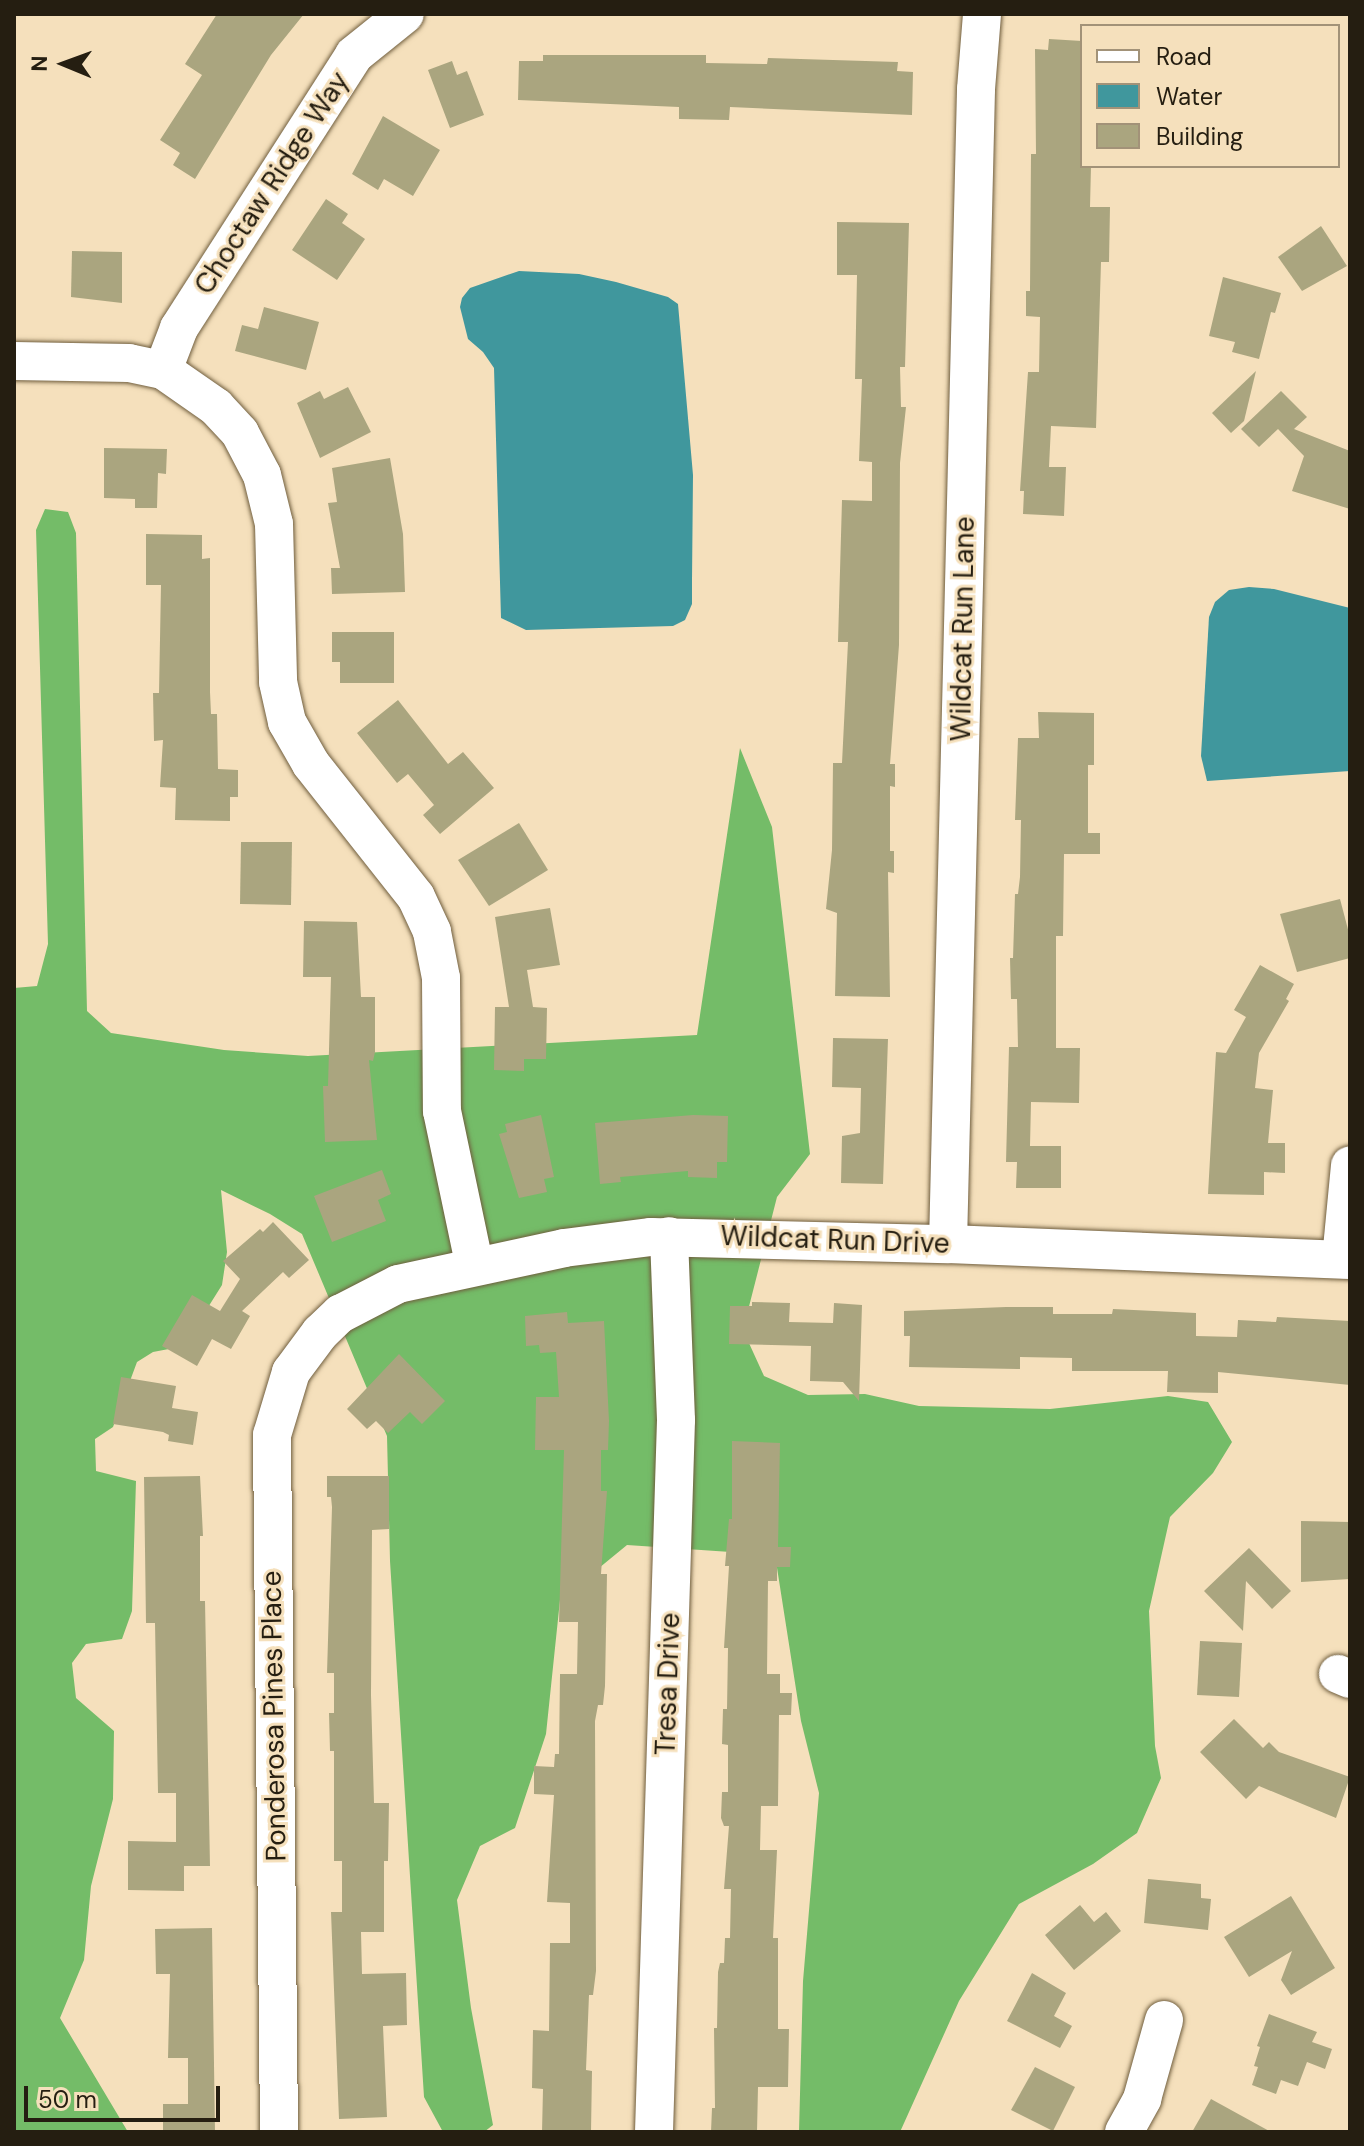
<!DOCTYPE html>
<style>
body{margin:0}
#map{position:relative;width:1364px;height:2146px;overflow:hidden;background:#f5e0bc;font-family:"DM Sans",sans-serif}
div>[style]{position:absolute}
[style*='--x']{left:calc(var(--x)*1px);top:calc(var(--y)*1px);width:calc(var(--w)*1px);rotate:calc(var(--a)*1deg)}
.forest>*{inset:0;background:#74bc68}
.water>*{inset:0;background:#40979d}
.building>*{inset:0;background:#aaa57f}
.roads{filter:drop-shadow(0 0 2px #705e3e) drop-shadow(0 0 2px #705e3e)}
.minor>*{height:38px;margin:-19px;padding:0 19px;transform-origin:19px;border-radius:19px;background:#fff}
span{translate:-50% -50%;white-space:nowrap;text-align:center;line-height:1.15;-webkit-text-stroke:6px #f5e0bc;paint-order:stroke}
.street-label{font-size:28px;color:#251e11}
.frame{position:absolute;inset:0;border:16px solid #251e11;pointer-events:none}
.legend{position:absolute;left:1080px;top:24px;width:260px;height:144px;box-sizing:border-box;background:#f5e0bc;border:2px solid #a29278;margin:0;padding:10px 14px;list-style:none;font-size:24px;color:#251e11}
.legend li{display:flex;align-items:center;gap:16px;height:40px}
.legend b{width:40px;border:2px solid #a29278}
.north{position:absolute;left:24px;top:24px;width:80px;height:80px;-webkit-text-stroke:6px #f5e0bc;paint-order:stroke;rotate:271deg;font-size:22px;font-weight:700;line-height:32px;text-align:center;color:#251e11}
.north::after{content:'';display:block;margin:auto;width:28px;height:36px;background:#251e11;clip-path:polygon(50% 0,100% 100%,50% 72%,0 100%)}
.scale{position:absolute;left:24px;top:2086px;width:196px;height:36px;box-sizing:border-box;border:4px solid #251e11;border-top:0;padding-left:10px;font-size:24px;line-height:28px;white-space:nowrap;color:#251e11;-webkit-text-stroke:6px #f5e0bc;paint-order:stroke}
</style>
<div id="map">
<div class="forest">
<i style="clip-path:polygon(45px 509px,68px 512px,76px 533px,87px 1011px,111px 1033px,224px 1050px,308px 1056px,697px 1035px,740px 748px,772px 827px,810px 1154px,777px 1197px,743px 1330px,764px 1376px,808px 1395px,865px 1394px,919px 1406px,1050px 1409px,1168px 1396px,1208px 1402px,1232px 1442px,1213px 1473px,1170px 1517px,1149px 1611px,1155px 1746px,1161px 1778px,1137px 1833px,1093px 1864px,1019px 1904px,959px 2001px,900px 2132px,799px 2132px,803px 1981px,819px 1793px,801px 1721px,775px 1555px,627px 1545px,560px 1600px,546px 1734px,515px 1828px,480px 1846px,457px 1900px,471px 2008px,493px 2125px,484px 2132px,443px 2132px,424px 2097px,390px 1561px,387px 1436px,302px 1234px,270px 1214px,221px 1190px,227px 1252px,222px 1285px,195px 1328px,174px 1348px,153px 1352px,137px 1362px,113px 1427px,95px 1439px,96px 1471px,136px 1481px,132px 1611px,122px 1639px,86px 1644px,72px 1663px,76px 1698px,114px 1731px,113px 1799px,91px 1886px,84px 1960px,60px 2018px,128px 2132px,14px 2132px,14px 988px,37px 986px,48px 944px,36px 530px)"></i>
</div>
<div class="water">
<i style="clip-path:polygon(519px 271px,579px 274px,616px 282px,668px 297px,678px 304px,693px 475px,692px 582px,692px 604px,685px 620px,673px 626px,526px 630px,501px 618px,494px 368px,483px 352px,468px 339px,460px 307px,462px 298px,470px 288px)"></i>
<i style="clip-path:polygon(1249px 587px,1274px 589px,1350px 608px,1350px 771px,1207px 781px,1201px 756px,1209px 617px,1215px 602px,1229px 590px)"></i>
</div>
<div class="building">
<i style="clip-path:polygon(217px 14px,304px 14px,271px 55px,195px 179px,173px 165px,180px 153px,160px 140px,202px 75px,185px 64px)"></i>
<i style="clip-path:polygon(1049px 39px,1082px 41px,1082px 166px,1091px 166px,1090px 207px,1110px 207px,1109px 262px,1101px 262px,1096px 428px,1051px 426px,1049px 467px,1066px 467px,1064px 516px,1023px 514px,1024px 491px,1020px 491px,1028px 372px,1039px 372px,1040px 317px,1026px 316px,1026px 291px,1030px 291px,1031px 154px,1036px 154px,1035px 49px,1048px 50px)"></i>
<i style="clip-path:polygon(543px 55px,706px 55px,706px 63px,767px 64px,768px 58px,898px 62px,897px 71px,913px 72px,912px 115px,730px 107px,729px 120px,679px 119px,679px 107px,518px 100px,519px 61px,543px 61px)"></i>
<i style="clip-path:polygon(452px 61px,457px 75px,467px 71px,484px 115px,450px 128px,428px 70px)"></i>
<i style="clip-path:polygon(383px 116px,440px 150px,413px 196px,384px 179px,378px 190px,352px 174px)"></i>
<i style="clip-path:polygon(326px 199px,348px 214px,342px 223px,365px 239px,337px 280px,292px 250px)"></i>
<i style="clip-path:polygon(837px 222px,909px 223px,905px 367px,900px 367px,901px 407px,906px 407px,900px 463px,899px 645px,890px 764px,895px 764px,895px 787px,890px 786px,890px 851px,894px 851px,894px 873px,888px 872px,890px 997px,835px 996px,837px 913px,826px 909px,832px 850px,833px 763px,842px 763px,848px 642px,838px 642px,842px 500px,872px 501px,872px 462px,859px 461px,862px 379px,855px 379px,857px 275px,837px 275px)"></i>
<i style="clip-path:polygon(1321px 226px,1347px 266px,1302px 291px,1278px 257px)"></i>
<i style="clip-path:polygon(72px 251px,122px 252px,122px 303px,71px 297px)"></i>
<i style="clip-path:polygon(1223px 277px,1281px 293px,1275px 313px,1271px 312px,1259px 359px,1232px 352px,1235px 342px,1209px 336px)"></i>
<i style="clip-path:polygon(264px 307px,319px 322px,306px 370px,235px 351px,242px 325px,258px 329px)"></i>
<i style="clip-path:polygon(1256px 371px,1244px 421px,1231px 433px,1212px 413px)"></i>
<i style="clip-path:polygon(348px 387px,371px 432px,320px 458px,297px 403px,320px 391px,324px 399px)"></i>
<i style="clip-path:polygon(1281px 391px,1307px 417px,1294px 429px,1350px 451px,1350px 509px,1292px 491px,1304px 456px,1278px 429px,1259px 447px,1241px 429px)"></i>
<i style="clip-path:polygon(104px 448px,167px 449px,166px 474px,158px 473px,157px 508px,135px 508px,135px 499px,104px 498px)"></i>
<i style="clip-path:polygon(390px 458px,403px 534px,405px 592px,332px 594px,331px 568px,340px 568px,328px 503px,337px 502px,332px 468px)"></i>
<i style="clip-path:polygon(146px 534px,202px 535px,202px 559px,210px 558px,210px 692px,211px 714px,217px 714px,218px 769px,238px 770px,238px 797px,230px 797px,230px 821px,175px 820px,176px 788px,160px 787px,163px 740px,154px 741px,153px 693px,159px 693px,161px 585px,146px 585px)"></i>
<i style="clip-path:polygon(332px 632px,394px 632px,394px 683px,340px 683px,340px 662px,332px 662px)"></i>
<i style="clip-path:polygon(398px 700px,448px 764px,463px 752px,494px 788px,440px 834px,423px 815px,434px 805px,408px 774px,397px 783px,357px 733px)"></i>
<i style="clip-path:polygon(1038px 712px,1094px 713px,1094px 765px,1088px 765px,1088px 833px,1100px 833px,1100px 854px,1064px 854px,1063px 936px,1056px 936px,1056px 1048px,1080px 1048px,1079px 1103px,1031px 1102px,1030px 1146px,1061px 1146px,1061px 1188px,1016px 1188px,1017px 1162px,1006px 1162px,1009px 1047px,1018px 1047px,1017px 999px,1011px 999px,1010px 958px,1013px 958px,1015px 894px,1018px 894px,1020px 877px,1021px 820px,1015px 820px,1018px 738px,1039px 738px)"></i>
<i style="clip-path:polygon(519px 823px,548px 870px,489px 906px,458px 860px)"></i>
<i style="clip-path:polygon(241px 842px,292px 842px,291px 905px,240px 904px)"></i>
<i style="clip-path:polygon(1340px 899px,1350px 937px,1350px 958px,1297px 972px,1280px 914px)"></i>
<i style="clip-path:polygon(550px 908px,560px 965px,527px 970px,533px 1007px,547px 1008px,546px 1059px,524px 1059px,524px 1071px,494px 1070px,495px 1007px,509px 1007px,495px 917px)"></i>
<i style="clip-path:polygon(304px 921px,357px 922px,361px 997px,375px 997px,375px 1052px,373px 1061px,369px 1060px,377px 1140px,325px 1142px,323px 1086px,328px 1086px,331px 977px,303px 977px)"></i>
<i style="clip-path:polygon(1260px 965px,1294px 984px,1286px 999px,1289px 1001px,1259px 1053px,1255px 1088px,1273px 1090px,1268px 1143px,1285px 1143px,1285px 1173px,1264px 1172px,1264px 1195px,1208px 1194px,1216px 1052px,1226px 1053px,1246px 1017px,1234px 1010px)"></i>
<i style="clip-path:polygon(833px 1038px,888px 1039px,883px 1184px,841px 1183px,842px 1136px,860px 1133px,861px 1088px,832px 1087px)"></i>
<i style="clip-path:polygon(541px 1115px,554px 1177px,544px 1179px,547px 1192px,519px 1198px,499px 1134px,507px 1132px,505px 1124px)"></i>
<i style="clip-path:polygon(693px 1115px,728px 1116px,727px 1162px,717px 1162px,717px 1178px,688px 1177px,688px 1171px,620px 1177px,621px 1182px,600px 1184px,595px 1123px)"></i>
<i style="clip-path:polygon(382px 1170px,391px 1194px,378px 1200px,386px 1221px,332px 1242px,314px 1196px)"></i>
<i style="clip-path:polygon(273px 1222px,309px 1260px,289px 1278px,283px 1272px,242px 1311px,250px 1316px,231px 1349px,212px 1339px,197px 1366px,162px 1346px,192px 1295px,220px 1311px,240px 1279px,223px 1261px,260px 1229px,263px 1232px)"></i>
<i style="clip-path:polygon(752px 1302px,790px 1303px,789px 1322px,833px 1323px,834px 1303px,862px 1305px,859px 1401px,843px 1382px,810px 1381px,811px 1346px,729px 1344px,730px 1306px,752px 1306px)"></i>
<i style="clip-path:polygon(1006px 1307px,1053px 1307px,1053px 1314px,1112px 1314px,1113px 1309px,1196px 1313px,1196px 1336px,1237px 1337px,1238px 1320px,1276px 1322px,1277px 1317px,1350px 1321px,1350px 1385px,1218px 1372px,1218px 1393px,1167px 1392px,1168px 1371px,1072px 1371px,1072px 1358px,1020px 1357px,1020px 1369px,909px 1367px,910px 1336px,904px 1336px,904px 1311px)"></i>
<i style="clip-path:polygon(567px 1312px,568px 1323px,604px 1321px,609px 1421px,608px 1450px,601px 1450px,601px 1491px,607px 1491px,601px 1574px,607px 1574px,605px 1686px,603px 1705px,598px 1705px,595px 1721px,596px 1971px,593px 1995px,589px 1995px,586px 2070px,592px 2071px,591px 2132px,542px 2132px,543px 2089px,532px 2088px,533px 2030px,549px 2031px,550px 1943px,570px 1943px,570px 1903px,547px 1902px,554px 1795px,534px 1794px,534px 1766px,554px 1767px,555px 1754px,559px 1754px,560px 1674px,577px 1674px,578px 1622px,559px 1622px,564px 1450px,535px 1450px,536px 1397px,559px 1397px,556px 1352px,540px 1353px,539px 1345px,526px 1346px,525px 1316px)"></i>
<i style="clip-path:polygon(399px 1354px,445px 1401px,422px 1424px,410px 1412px,388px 1433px,376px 1421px,367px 1429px,347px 1409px)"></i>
<i style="clip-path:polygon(121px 1377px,176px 1386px,172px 1408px,198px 1412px,193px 1445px,168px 1441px,169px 1435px,163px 1432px,113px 1424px)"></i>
<i style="clip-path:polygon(732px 1441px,780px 1443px,778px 1547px,791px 1547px,790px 1567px,777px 1567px,777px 1581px,768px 1581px,767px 1674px,780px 1674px,780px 1693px,792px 1693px,791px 1715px,779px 1715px,778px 1806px,761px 1806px,760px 1850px,777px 1850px,773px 1938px,778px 1938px,778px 2029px,789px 2029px,788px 2087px,758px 2087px,757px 2132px,711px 2132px,712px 2108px,715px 2108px,714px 2028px,717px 2028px,718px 1972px,720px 1963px,724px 1963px,725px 1938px,730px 1938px,731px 1889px,724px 1889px,729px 1826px,724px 1826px,721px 1818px,722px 1792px,728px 1792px,728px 1745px,722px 1744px,723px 1709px,727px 1709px,728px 1648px,724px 1648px,729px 1566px,725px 1566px,729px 1519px,732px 1519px)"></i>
<i style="clip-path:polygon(200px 1476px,203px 1536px,200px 1536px,200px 1601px,205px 1601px,210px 1866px,184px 1866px,184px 1891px,128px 1890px,128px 1841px,176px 1842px,176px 1793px,158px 1793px,155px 1623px,146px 1623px,144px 1477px)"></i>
<i style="clip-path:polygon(327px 1476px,389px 1476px,389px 1529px,372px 1530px,371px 1695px,374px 1803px,389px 1803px,388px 1861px,384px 1861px,384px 1932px,361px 1932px,362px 1974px,406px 1973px,407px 2025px,383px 2026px,387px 2117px,339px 2119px,331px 1912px,342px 1912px,342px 1861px,334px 1861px,334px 1751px,330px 1751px,329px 1713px,334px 1713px,334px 1673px,327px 1673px,332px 1507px,331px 1497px,327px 1497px)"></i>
<i style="clip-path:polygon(1301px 1521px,1350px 1522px,1350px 1579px,1301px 1582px)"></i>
<i style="clip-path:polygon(1249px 1548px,1291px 1591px,1272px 1609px,1246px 1581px,1243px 1631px,1204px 1591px)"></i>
<i style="clip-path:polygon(1200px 1641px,1242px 1643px,1239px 1697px,1197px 1695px)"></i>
<i style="clip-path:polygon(1234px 1719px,1263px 1748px,1269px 1742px,1279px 1752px,1350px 1777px,1336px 1818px,1259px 1786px,1246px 1799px,1200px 1752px)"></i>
<i style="clip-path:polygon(1148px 1879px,1201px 1884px,1201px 1898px,1211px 1899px,1208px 1930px,1144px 1923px)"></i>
<i style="clip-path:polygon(1291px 1896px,1335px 1968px,1291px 1995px,1281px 1980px,1292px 1951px,1249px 1977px,1224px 1937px)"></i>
<i style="clip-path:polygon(1080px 1905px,1094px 1922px,1106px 1912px,1121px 1931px,1074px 1970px,1045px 1935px)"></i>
<i style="clip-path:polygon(212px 1928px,215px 2132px,163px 2132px,163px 2104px,188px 2104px,188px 2058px,168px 2058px,170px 1974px,156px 1974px,155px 1929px)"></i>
<i style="clip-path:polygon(1032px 1973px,1066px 1993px,1054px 2016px,1072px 2026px,1060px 2048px,1007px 2021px)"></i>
<i style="clip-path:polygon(1269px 2014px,1317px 2032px,1312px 2042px,1332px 2049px,1325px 2069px,1307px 2062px,1298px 2086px,1281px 2080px,1276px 2094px,1252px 2085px,1258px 2067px,1254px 2066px,1260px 2047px,1257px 2046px)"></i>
<i style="clip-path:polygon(1035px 2067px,1075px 2087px,1053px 2131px,1011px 2110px)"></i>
<i style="clip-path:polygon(1211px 2099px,1271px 2132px,1192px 2132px)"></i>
</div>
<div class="roads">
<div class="minor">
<i style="--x:14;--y:361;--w:115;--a:1"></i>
<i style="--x:129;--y:363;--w:35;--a:12"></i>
<i style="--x:163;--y:370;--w:65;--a:34.9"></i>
<i style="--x:216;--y:407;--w:35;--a:47"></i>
<i style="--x:240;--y:433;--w:47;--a:62.4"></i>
<i style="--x:262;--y:475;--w:50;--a:76.2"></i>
<i style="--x:274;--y:524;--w:158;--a:88.5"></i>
<i style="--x:278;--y:682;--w:41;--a:77.3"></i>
<i style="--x:287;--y:722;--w:48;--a:60.3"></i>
<i style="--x:311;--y:764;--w:169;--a:51.7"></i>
<i style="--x:416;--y:897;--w:38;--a:65"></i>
<i style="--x:432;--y:932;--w:47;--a:78.9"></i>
<i style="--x:441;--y:978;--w:133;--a:89.6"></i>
<i style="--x:442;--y:1111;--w:159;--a:78.1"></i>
<i style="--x:163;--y:370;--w:45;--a:-69.1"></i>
<i style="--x:179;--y:328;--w:324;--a:-57.3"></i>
<i style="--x:354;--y:55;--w:65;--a:-38.8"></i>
<i style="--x:948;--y:1244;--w:1155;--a:-88.61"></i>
<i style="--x:976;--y:89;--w:75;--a:-85.4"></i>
<i style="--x:1341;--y:1259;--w:94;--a:-84.5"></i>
<i style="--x:1338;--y:1674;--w:13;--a:23"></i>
<i style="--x:279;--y:2132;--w:697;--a:-90.58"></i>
<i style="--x:272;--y:1435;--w:66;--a:-73.2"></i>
<i style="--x:291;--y:1372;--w:49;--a:-53.4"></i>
<i style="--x:320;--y:1333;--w:28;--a:-44"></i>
<i style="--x:340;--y:1314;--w:65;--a:-27.3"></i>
<i style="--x:398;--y:1284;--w:170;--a:-12.2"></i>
<i style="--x:564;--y:1248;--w:88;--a:-7.2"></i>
<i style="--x:651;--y:1237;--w:297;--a:1.4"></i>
<i style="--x:948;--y:1244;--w:402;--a:2.3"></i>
<i style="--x:654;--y:2132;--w:712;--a:-88.23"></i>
<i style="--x:676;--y:1420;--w:184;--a:-92.2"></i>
<i style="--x:1124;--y:2132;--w:38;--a:-61"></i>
<i style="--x:1142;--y:2099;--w:82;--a:-74.4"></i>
</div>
</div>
<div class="street-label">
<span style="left:272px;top:183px;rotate:-57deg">Choctaw Ridge Way</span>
<span style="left:963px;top:629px;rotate:-89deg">Wildcat Run Lane</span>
<span style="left:835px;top:1240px;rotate:2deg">Wildcat Run Drive</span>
<span style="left:668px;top:1684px;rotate:-88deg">Tresa Drive</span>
<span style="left:274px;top:1716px;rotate:-91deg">Ponderosa Pines Place</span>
</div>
<div class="frame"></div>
<ul class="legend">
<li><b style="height:10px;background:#fff"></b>Road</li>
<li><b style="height:22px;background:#40979d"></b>Water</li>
<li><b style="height:22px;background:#aaa57f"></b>Building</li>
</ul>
<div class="north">N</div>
<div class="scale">50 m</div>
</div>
